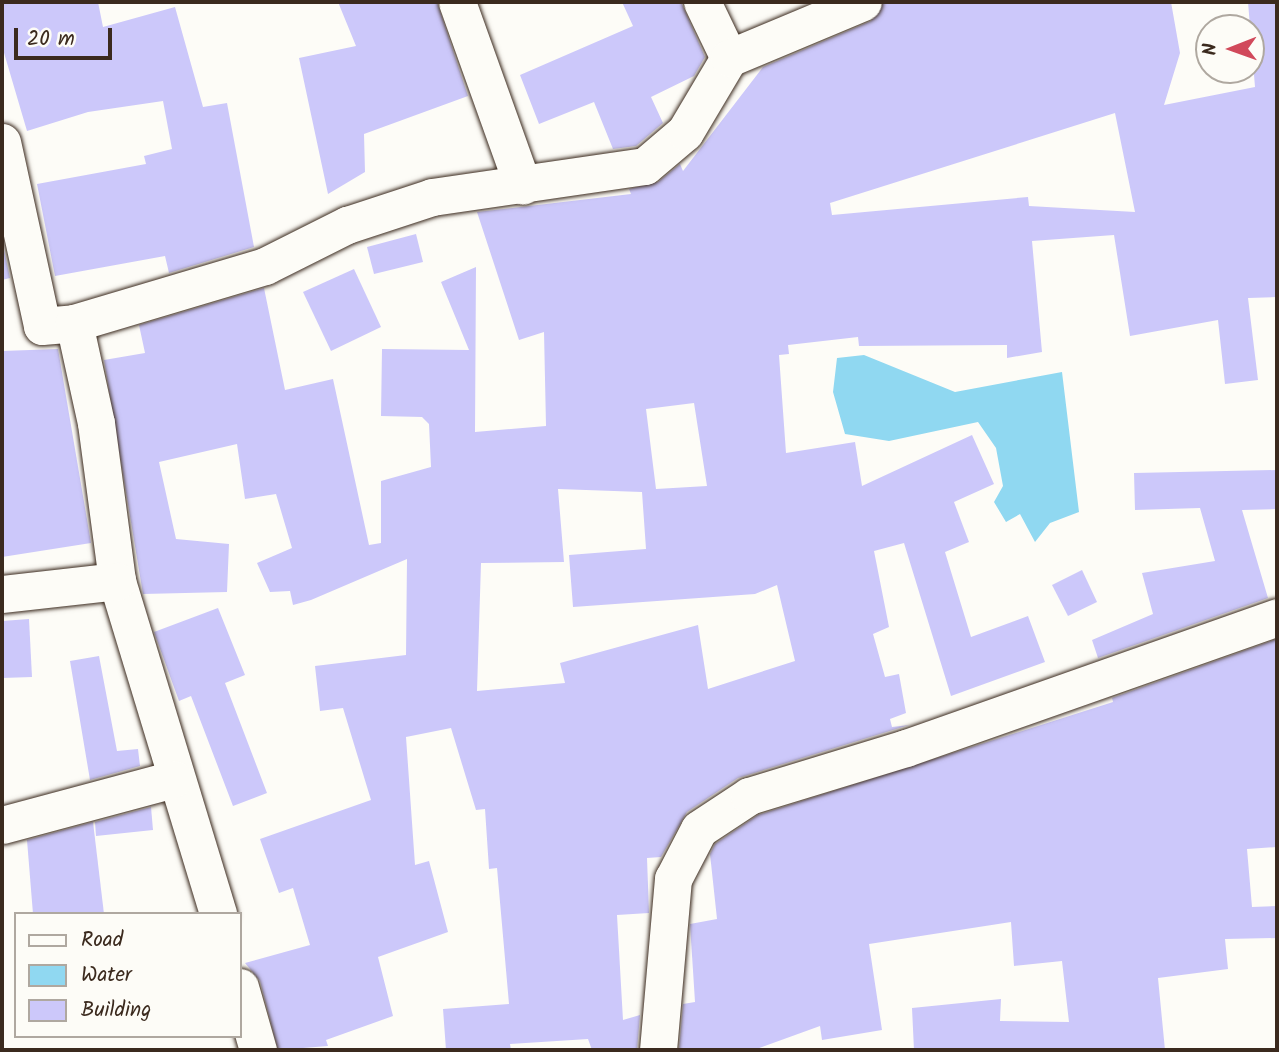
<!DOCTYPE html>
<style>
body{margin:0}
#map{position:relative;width:1279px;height:1052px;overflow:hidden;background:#fdfcf7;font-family:Kalam,sans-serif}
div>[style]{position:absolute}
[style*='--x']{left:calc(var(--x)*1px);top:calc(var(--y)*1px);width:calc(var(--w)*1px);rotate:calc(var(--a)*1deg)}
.water>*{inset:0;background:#90d8f1}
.building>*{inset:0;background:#ccc8fa}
.roads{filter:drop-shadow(0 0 2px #3b2a1e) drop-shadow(0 0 2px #3b2a1e)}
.street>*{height:37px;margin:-18.5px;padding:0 18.5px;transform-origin:18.5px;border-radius:18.5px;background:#fdfcf7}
span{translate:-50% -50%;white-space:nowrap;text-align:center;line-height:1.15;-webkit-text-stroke:7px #fdfcf7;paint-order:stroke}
.frame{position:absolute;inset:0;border:4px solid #3b2a1e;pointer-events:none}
.legend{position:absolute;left:14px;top:912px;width:228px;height:126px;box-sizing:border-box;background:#fdfcf7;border:2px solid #afa8a0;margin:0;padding:9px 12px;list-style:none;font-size:21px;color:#3b2a1e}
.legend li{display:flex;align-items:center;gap:14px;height:35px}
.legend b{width:35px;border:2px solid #afa8a0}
.north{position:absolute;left:1195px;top:14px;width:70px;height:70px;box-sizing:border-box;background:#fdfcf7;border:2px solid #afa8a0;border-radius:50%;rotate:269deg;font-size:19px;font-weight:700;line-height:28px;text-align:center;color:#3b2a1e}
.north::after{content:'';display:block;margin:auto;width:24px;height:32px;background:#d1495b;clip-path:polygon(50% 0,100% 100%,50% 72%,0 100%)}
.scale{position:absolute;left:14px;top:28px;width:98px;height:32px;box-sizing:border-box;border:4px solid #3b2a1e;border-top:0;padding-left:9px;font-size:21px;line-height:24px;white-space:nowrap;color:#3b2a1e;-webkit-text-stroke:5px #fdfcf7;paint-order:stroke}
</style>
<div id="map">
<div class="water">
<i style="clip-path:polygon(864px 355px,955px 392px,1062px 372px,1079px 512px,1050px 523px,1035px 542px,1020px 514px,1006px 522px,994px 502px,1003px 486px,996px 448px,978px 422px,889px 441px,845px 434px,833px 392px,837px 358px)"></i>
</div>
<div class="building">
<i style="clip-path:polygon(2px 2px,98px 2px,103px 27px,175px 7px,203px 107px,227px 103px,254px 247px,169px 273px,165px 256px,55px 276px,37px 184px,146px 164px,144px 156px,172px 149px,163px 101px,88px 112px,27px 131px,2px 46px)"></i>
<i style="clip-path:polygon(338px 2px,437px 2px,468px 96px,364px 134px,365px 172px,328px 194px,299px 58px,356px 46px)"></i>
<i style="clip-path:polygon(622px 2px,681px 2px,705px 57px,694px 76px,651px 97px,663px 123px,636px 146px,613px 149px,594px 102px,539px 124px,520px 75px,633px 26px)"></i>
<i style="clip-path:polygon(evenodd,884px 2px,1171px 2px,1180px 53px,1164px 105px,1255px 87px,1248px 2px,1277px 2px,1277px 297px,1248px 298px,1258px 380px,1225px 384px,1218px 320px,1130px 336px,1114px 235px,1032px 241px,1042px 352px,1007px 358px,1007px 345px,859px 346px,858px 337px,788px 345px,789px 354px,779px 355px,786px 453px,855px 442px,862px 486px,972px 435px,994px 484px,954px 502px,969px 542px,945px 552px,971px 637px,1028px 616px,1045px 662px,951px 696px,904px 543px,874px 551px,889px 627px,873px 634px,885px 677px,899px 674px,906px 713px,890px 719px,892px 727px,909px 725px,738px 778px,687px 812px,661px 857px,647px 858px,649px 913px,617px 915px,623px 1020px,640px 1015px,637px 1050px,592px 1050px,588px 1039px,510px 1044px,511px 1050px,446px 1050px,443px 1009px,509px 1004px,497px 868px,489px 869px,485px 809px,476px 810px,451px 728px,406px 737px,415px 865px,429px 861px,448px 932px,378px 957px,393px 1016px,326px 1040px,328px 1046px,278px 1050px,260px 981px,245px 963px,310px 945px,293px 888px,279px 893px,260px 839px,371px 800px,343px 708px,320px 711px,315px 666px,406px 655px,407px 559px,311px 600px,293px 605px,290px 591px,270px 592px,257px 563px,292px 548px,276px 494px,245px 499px,237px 444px,159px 462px,176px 539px,229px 544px,227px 592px,143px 594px,104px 360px,145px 353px,139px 325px,264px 288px,285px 390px,333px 379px,369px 545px,381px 543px,381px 481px,431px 467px,429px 424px,422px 417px,381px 416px,382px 349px,469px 350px,441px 282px,476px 267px,475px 432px,546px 426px,544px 332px,519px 340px,477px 212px,631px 194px,629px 189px,658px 182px,680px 164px,683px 171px,763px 67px,871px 21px,884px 2px,1115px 113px,1135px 212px,1029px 206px,1028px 197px,832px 215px,830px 203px,1115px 113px,884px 2px,694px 403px,707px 486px,656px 489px,646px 409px,694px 403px,884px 2px,558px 489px,642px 492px,646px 549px,569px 555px,573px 607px,755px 594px,777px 585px,795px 661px,708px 689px,698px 625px,560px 663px,565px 683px,477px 691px,481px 563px,564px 562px,558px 489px)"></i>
<i style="clip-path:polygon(416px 234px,423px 262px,374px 274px,367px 247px)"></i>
<i style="clip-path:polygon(2px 240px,10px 278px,2px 280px)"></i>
<i style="clip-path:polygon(354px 269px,381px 327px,331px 351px,303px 292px)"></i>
<i style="clip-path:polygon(58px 349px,91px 543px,2px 557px,2px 351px)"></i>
<i style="clip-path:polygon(1277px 470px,1277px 509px,1242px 510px,1268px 598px,1098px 658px,1092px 640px,1153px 614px,1142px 573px,1215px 561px,1200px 508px,1135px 510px,1134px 473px)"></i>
<i style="clip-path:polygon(1082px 570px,1097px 602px,1068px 616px,1052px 585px)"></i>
<i style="clip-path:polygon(218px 608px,245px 675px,225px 683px,267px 793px,233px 806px,191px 696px,179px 701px,154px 632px)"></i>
<i style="clip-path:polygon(29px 619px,32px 677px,2px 678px,2px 621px)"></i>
<i style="clip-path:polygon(1277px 639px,1277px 847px,1247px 849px,1252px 907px,1277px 906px,1277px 938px,1225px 939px,1228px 969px,1158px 978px,1165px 1050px,914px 1050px,912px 1008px,1001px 999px,1000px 1021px,1069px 1022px,1062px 961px,1014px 966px,1011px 922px,869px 944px,882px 1030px,822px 1040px,820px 1026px,754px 1050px,679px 1050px,683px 1004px,695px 1002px,690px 924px,717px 919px,710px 854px,715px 844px,758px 815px,1113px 702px,1112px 698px)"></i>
<i style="clip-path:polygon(99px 656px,117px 751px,138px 749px,140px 766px,90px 780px,70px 661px)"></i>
<i style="clip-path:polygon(151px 807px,153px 830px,96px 836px,95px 822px)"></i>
<i style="clip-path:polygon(93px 822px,104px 914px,33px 914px,27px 840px)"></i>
</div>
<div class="roads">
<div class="street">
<i style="--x:457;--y:2;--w:195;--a:70.3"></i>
<i style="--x:702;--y:2;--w:62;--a:64.3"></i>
<i style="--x:2;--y:142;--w:188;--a:77.7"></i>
<i style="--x:42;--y:326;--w:32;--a:-5"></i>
<i style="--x:74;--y:323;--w:199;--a:-16.6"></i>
<i style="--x:265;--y:266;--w:92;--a:-26.6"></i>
<i style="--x:347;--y:225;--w:89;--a:-18.2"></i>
<i style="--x:432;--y:197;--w:215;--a:-8.3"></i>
<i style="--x:645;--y:166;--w:52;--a:-40.4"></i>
<i style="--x:685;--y:132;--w:86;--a:-59.3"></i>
<i style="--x:729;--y:58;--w:145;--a:-22.7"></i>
<i style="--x:74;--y:323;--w:102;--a:77.6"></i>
<i style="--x:96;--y:423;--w:159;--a:82.4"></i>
<i style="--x:117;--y:581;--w:348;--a:73.1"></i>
<i style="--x:2;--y:594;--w:116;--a:-6.4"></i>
<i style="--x:2;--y:825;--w:178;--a:-15"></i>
<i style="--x:240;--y:987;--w:66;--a:74.1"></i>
<i style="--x:658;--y:1050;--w:172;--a:-85"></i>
<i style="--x:673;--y:879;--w:56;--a:-62.5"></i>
<i style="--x:699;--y:829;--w:60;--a:-33.4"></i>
<i style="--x:749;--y:796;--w:164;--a:-17"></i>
<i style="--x:906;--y:748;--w:393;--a:-19.4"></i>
</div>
</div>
<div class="frame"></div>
<ul class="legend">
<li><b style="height:9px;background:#fdfcf7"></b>Road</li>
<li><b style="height:19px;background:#90d8f1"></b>Water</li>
<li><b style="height:19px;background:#ccc8fa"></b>Building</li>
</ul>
<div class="north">N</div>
<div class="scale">20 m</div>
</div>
